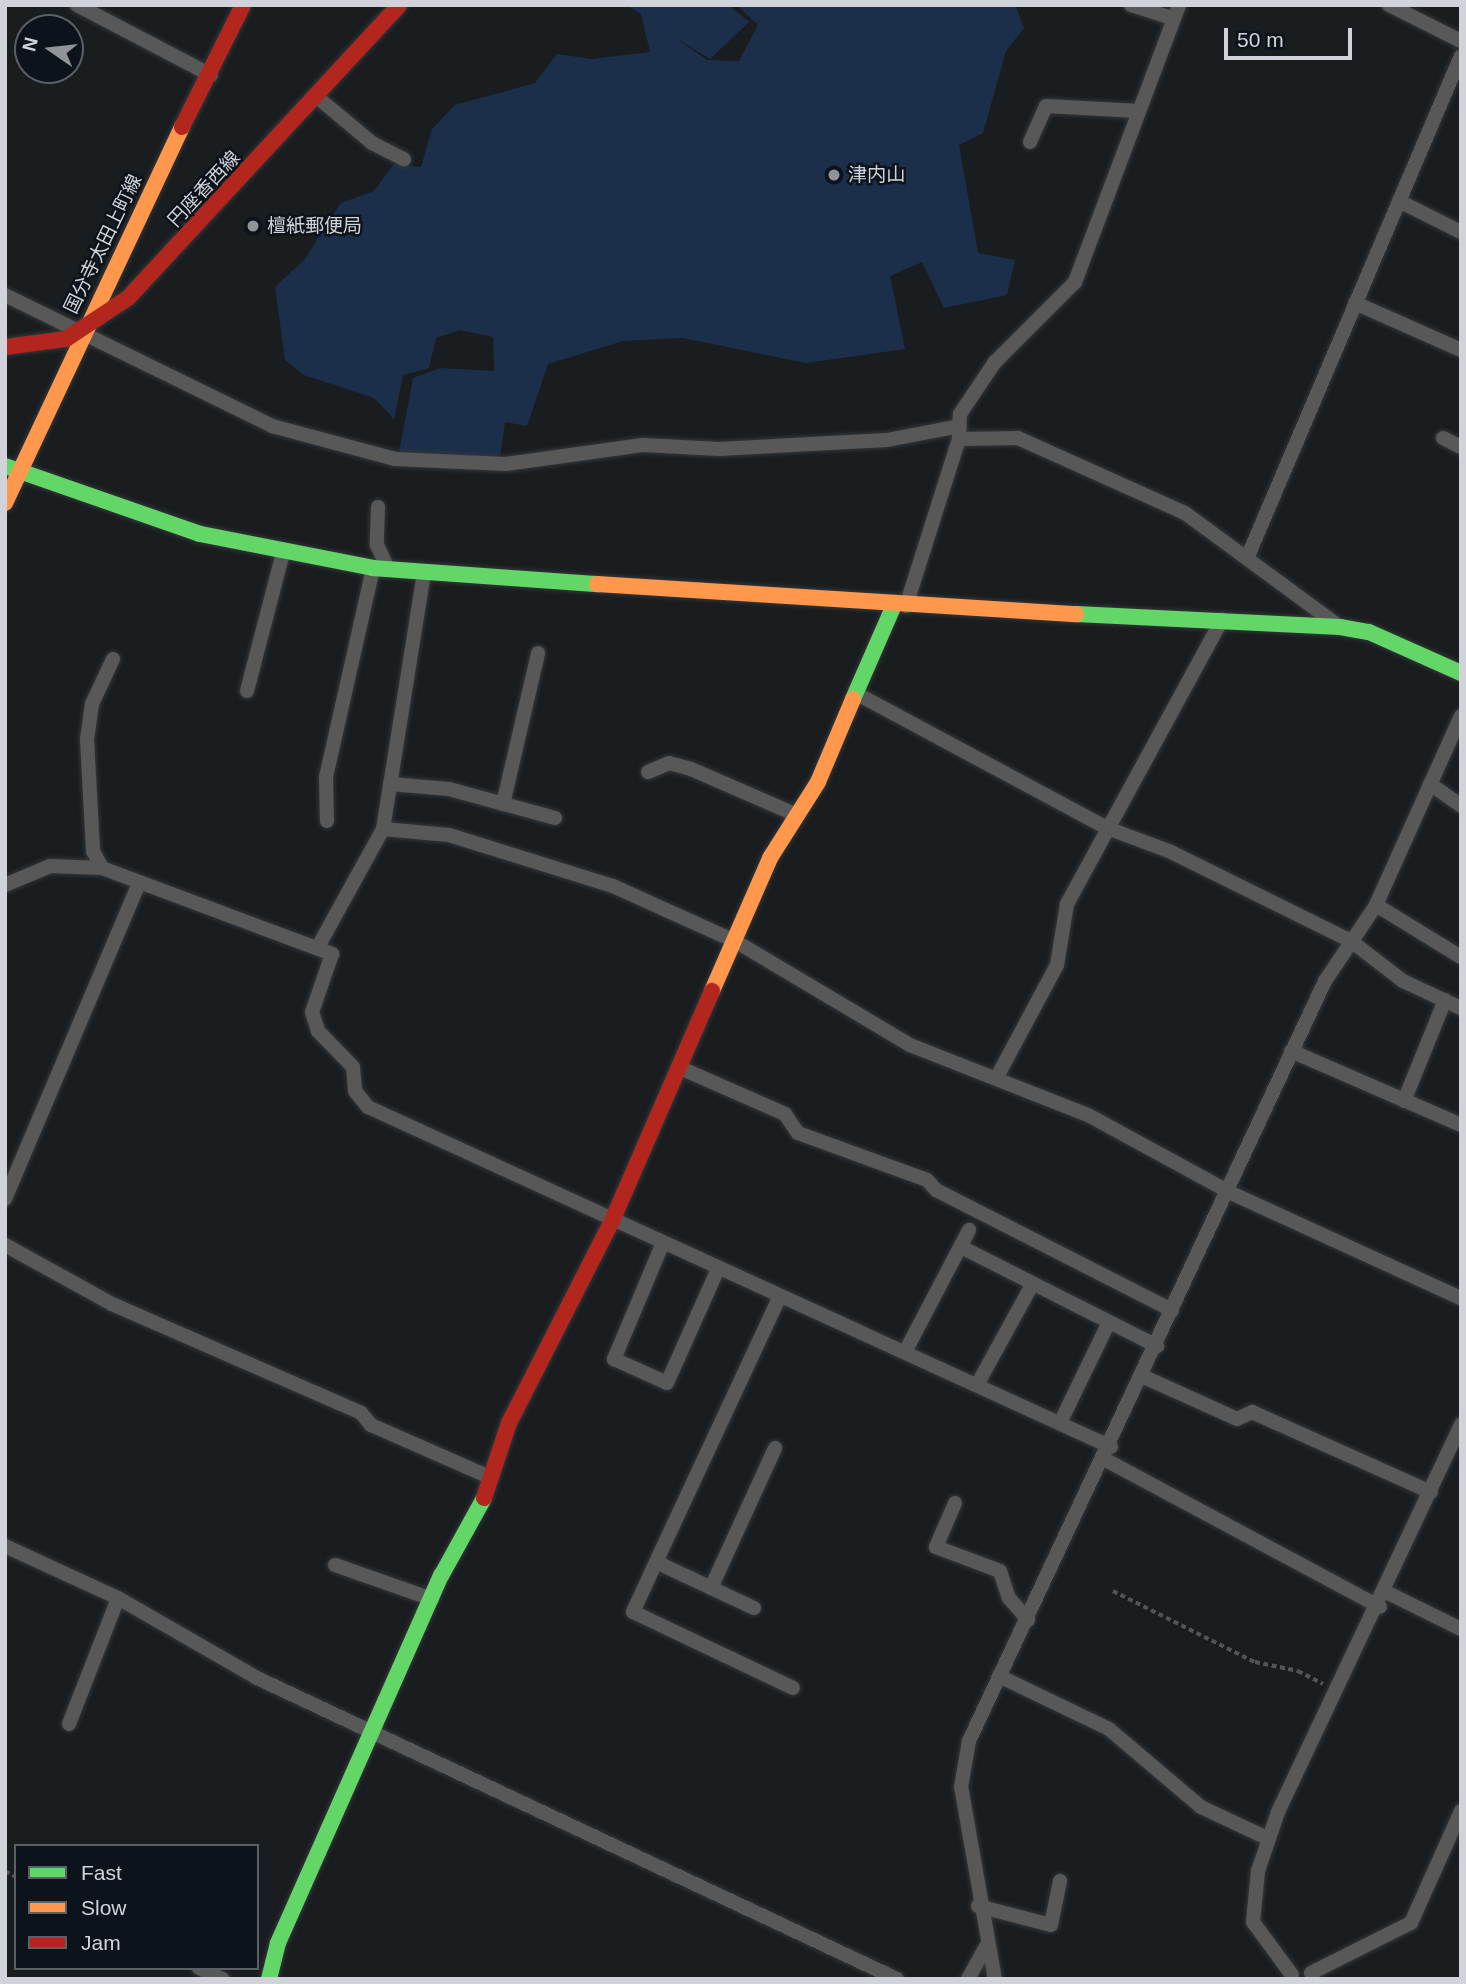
<!DOCTYPE html>
<meta charset="utf-8">
<style>
body{margin:0}
#map{position:relative;width:1466px;height:1984px;overflow:hidden;background:#1a1d20;font-family:Helvetica,"Noto Sans JP",sans-serif}
div>[style]{position:absolute}
[style*='--x']{left:calc(var(--x)*1px);top:calc(var(--y)*1px);width:calc(var(--w)*1px);rotate:calc(var(--a)*1deg)}
.green>*{inset:0;background:#1c2f4a}
.path>*{height:3.5px;margin-top:-1.75px;transform-origin:0;background:repeating-linear-gradient(90deg,#535455 0 5px,transparent 0 8.5px)}
.roads{filter:drop-shadow(0 0 2px #343739) drop-shadow(0 0 2px #343739)}
.street>*{height:14px;margin:-7px;padding:0 7px;transform-origin:7px;border-radius:7px;background:#595858}
.fast>*{height:16px;margin:-8px;padding:0 8px;transform-origin:8px;border-radius:8px;background:#63d668}
.slow>*{height:16px;margin:-8px;padding:0 8px;transform-origin:8px;border-radius:8px;background:#ff974d}
.jam>*{height:16px;margin:-8px;padding:0 8px;transform-origin:8px;border-radius:8px;background:#b3261e}
.dots>*{width:19px;height:19px;translate:-50% -50%;box-sizing:border-box;border:4px solid #0d131b;border-radius:50%}
span{translate:-50% -50%;white-space:nowrap;text-align:center;line-height:1.15;-webkit-text-stroke:5px #0d131b;paint-order:stroke}
.poi-label{font-size:19px;color:#d0d4da}
.left{translate:0 -50%;text-align:left}
.street-label{font-size:19px;color:#d0d4da}
.frame{position:absolute;inset:0;border:7px solid #d0d4da;pointer-events:none}
.legend{position:absolute;left:14px;top:1844px;width:245px;height:126px;box-sizing:border-box;background:#0d131b;border:2px solid #5b6067;margin:0;padding:9px 12px;list-style:none;font-size:21px;color:#d0d4da}
.legend li{display:flex;align-items:center;gap:14px;height:35px}
.legend b{width:35px;border:2px solid #5b6067}
.north{position:absolute;left:14px;top:14px;width:70px;height:70px;box-sizing:border-box;background:#0d131b;border:2px solid #5b6067;border-radius:50%;rotate:284deg;font-size:19px;font-weight:700;line-height:28px;text-align:center;color:#d0d4da}
.north::after{content:'';display:block;margin:auto;width:24px;height:32px;background:#909499;clip-path:polygon(50% 0,100% 100%,50% 72%,0 100%)}
.scale{position:absolute;left:1224px;top:28px;width:128px;height:32px;box-sizing:border-box;border:4px solid #d0d4da;border-top:0;padding-left:9px;font-size:21px;line-height:24px;white-space:nowrap;color:#d0d4da;-webkit-text-stroke:5px #0d131b;paint-order:stroke}
</style>
<div id="map">
<div class="green">
<i style="clip-path:polygon(626px 5px,729px 5px,749px 22px,710px 59px,674px 37px,707px 60px,739px 61px,758px 25px,737px 5px,1015px 5px,1024px 28px,1006px 51px,983px 133px,959px 145px,978px 253px,1015px 260px,1007px 295px,944px 308px,922px 262px,890px 276px,905px 349px,806px 363px,683px 338px,623px 341px,548px 364px,527px 426px,505px 422px,500px 457px,399px 452px,413px 378px,440px 368px,494px 371px,493px 337px,460px 330px,436px 338px,429px 368px,403px 375px,394px 419px,374px 398px,304px 375px,285px 360px,275px 287px,304px 260px,341px 203px,374px 191px,394px 164px,421px 167px,432px 129px,455px 105px,535px 83px,557px 54px,592px 59px,650px 52px,641px 14px)"></i>
</div>
<div class="path">
<i style="--x:1113;--y:1591;--w:159;--a:26.6"></i>
<i style="--x:1255;--y:1662;--w:44;--a:11.8"></i>
<i style="--x:1298;--y:1671;--w:28;--a:27"></i>
<i style="--x:5;--y:1871;--w:13;--a:29"></i>
</div>
<div class="roads">
<div class="street">
<i style="--x:77;--y:5;--w:151;--a:27.6"></i>
<i style="--x:1131;--y:5;--w:43;--a:17.6"></i>
<i style="--x:1389;--y:5;--w:80;--a:26.6"></i>
<i style="--x:317;--y:97;--w:72;--a:39.9"></i>
<i style="--x:372;--y:143;--w:36;--a:27"></i>
<i style="--x:1030;--y:142;--w:39;--a:-66"></i>
<i style="--x:1046;--y:106;--w:93;--a:3.1"></i>
<i style="--x:1399;--y:201;--w:69;--a:26.6"></i>
<i style="--x:5;--y:295;--w:297;--a:26.1"></i>
<i style="--x:272;--y:426;--w:127;--a:15"></i>
<i style="--x:395;--y:459;--w:111;--a:2.6"></i>
<i style="--x:506;--y:464;--w:138;--a:-7.9"></i>
<i style="--x:643;--y:445;--w:76;--a:3"></i>
<i style="--x:719;--y:449;--w:168;--a:-3.1"></i>
<i style="--x:887;--y:440;--w:74;--a:-10.9"></i>
<i style="--x:1355;--y:303;--w:116;--a:23.9"></i>
<i style="--x:1443;--y:438;--w:20;--a:27"></i>
<i style="--x:959;--y:439;--w:59;--a:-1"></i>
<i style="--x:1018;--y:438;--w:183;--a:24.2"></i>
<i style="--x:1185;--y:513;--w:192;--a:36.3"></i>
<i style="--x:378;--y:507;--w:38;--a:92"></i>
<i style="--x:377;--y:545;--w:26;--a:65"></i>
<i style="--x:1248;--y:556;--w:543;--a:-66.93"></i>
<i style="--x:906;--y:606;--w:175;--a:-72.4"></i>
<i style="--x:959;--y:439;--w:25;--a:-88"></i>
<i style="--x:960;--y:414;--w:63;--a:-56.1"></i>
<i style="--x:995;--y:362;--w:113;--a:-45"></i>
<i style="--x:1075;--y:282;--w:296;--a:-69.4"></i>
<i style="--x:113;--y:659;--w:50;--a:115"></i>
<i style="--x:92;--y:704;--w:35;--a:98"></i>
<i style="--x:87;--y:739;--w:112;--a:86.9"></i>
<i style="--x:93;--y:851;--w:19;--a:62"></i>
<i style="--x:102;--y:868;--w:246;--a:20.5"></i>
<i style="--x:332;--y:954;--w:61;--a:109"></i>
<i style="--x:312;--y:1012;--w:20;--a:72"></i>
<i style="--x:318;--y:1031;--w:50;--a:45.8"></i>
<i style="--x:353;--y:1067;--w:24;--a:85"></i>
<i style="--x:355;--y:1091;--w:21;--a:51"></i>
<i style="--x:368;--y:1107;--w:817;--a:24.59"></i>
<i style="--x:247;--y:691;--w:143;--a:-75.4"></i>
<i style="--x:859;--y:695;--w:281;--a:28.2"></i>
<i style="--x:1107;--y:828;--w:66;--a:20.4"></i>
<i style="--x:1169;--y:851;--w:203;--a:26.3"></i>
<i style="--x:1351;--y:941;--w:66;--a:37.6"></i>
<i style="--x:1403;--y:981;--w:64;--a:25"></i>
<i style="--x:648;--y:772;--w:23;--a:-23"></i>
<i style="--x:669;--y:763;--w:23;--a:15"></i>
<i style="--x:691;--y:769;--w:116;--a:23.5"></i>
<i style="--x:390;--y:784;--w:59;--a:4.8"></i>
<i style="--x:449;--y:789;--w:110;--a:15.3"></i>
<i style="--x:1430;--y:784;--w:38;--a:35"></i>
<i style="--x:503;--y:804;--w:155;--a:-76.9"></i>
<i style="--x:327;--y:821;--w:44;--a:-91.3"></i>
<i style="--x:326;--y:777;--w:214;--a:-77.3"></i>
<i style="--x:383;--y:829;--w:66;--a:5.2"></i>
<i style="--x:449;--y:835;--w:172;--a:17.3"></i>
<i style="--x:613;--y:886;--w:134;--a:24.3"></i>
<i style="--x:735;--y:941;--w:204;--a:30.7"></i>
<i style="--x:910;--y:1045;--w:191;--a:21.5"></i>
<i style="--x:1088;--y:1115;--w:161;--a:28.6"></i>
<i style="--x:1229;--y:1192;--w:255;--a:24.6"></i>
<i style="--x:5;--y:885;--w:49;--a:-22.9"></i>
<i style="--x:50;--y:866;--w:52;--a:2.2"></i>
<i style="--x:1376;--y:905;--w:100;--a:31.5"></i>
<i style="--x:319;--y:945;--w:132;--a:-61.1"></i>
<i style="--x:383;--y:829;--w:258;--a:-80.9"></i>
<i style="--x:1291;--y:1051;--w:185;--a:23.5"></i>
<i style="--x:678;--y:1067;--w:117;--a:23.7"></i>
<i style="--x:785;--y:1114;--w:23;--a:56"></i>
<i style="--x:798;--y:1133;--w:137;--a:20"></i>
<i style="--x:927;--y:1180;--w:13;--a:48"></i>
<i style="--x:936;--y:1190;--w:265;--a:27"></i>
<i style="--x:998;--y:1075;--w:125;--a:-61.8"></i>
<i style="--x:1057;--y:965;--w:62;--a:-80.7"></i>
<i style="--x:1067;--y:904;--w:324;--a:-61.4"></i>
<i style="--x:1404;--y:1101;--w:109;--a:-67.9"></i>
<i style="--x:5;--y:1199;--w:340;--a:-67"></i>
<i style="--x:5;--y:1245;--w:122;--a:28.9"></i>
<i style="--x:112;--y:1304;--w:272;--a:23.6"></i>
<i style="--x:361;--y:1413;--w:16;--a:50"></i>
<i style="--x:371;--y:1425;--w:127;--a:23.7"></i>
<i style="--x:662;--y:1245;--w:124;--a:112.8"></i>
<i style="--x:614;--y:1359;--w:58;--a:24.4"></i>
<i style="--x:667;--y:1383;--w:123;--a:-65.9"></i>
<i style="--x:961;--y:1247;--w:220;--a:26.8"></i>
<i style="--x:905;--y:1352;--w:138;--a:-62.3"></i>
<i style="--x:1144;--y:1377;--w:102;--a:24.3"></i>
<i style="--x:1237;--y:1419;--w:17;--a:-25"></i>
<i style="--x:1252;--y:1412;--w:196;--a:24.1"></i>
<i style="--x:977;--y:1385;--w:114;--a:-61.2"></i>
<i style="--x:1060;--y:1423;--w:110;--a:-64.1"></i>
<i style="--x:1104;--y:1459;--w:313;--a:28.2"></i>
<i style="--x:955;--y:1503;--w:48;--a:113.4"></i>
<i style="--x:936;--y:1547;--w:68;--a:20.6"></i>
<i style="--x:1000;--y:1571;--w:28;--a:72"></i>
<i style="--x:1009;--y:1598;--w:29;--a:49"></i>
<i style="--x:5;--y:1546;--w:124;--a:24.7"></i>
<i style="--x:118;--y:1598;--w:160;--a:29.9"></i>
<i style="--x:257;--y:1678;--w:707;--a:25.19"></i>
<i style="--x:656;--y:1562;--w:55;--a:114.7"></i>
<i style="--x:633;--y:1612;--w:177;--a:25.4"></i>
<i style="--x:335;--y:1565;--w:103;--a:19.3"></i>
<i style="--x:711;--y:1588;--w:154;--a:-65.4"></i>
<i style="--x:1386;--y:1592;--w:84;--a:26.3"></i>
<i style="--x:754;--y:1608;--w:108;--a:-154.9"></i>
<i style="--x:656;--y:1562;--w:289;--a:-65"></i>
<i style="--x:999;--y:1676;--w:122;--a:25.7"></i>
<i style="--x:1109;--y:1729;--w:121;--a:40.3"></i>
<i style="--x:1201;--y:1807;--w:75;--a:25.2"></i>
<i style="--x:69;--y:1724;--w:135;--a:-68.7"></i>
<i style="--x:978;--y:1906;--w:75;--a:14.6"></i>
<i style="--x:1051;--y:1925;--w:45;--a:-78.4"></i>
<i style="--x:199;--y:1968;--w:26;--a:25"></i>
<i style="--x:1311;--y:1973;--w:112;--a:-26.6"></i>
<i style="--x:1411;--y:1923;--w:123;--a:-65.9"></i>
<i style="--x:1292;--y:1975;--w:66;--a:-126.3"></i>
<i style="--x:1253;--y:1922;--w:51;--a:-84.4"></i>
<i style="--x:1258;--y:1871;--w:62;--a:-71.3"></i>
<i style="--x:1278;--y:1812;--w:429;--a:-64.7"></i>
<i style="--x:968;--y:1979;--w:37;--a:-61"></i>
<i style="--x:995;--y:1979;--w:195;--a:-100"></i>
<i style="--x:961;--y:1787;--w:47;--a:-80.1"></i>
<i style="--x:969;--y:1741;--w:839;--a:-64.9"></i>
<i style="--x:1325;--y:981;--w:92;--a:-56.1"></i>
<i style="--x:1376;--y:905;--w:207;--a:-65.8"></i>
</div>
<div class="fast">
<i style="--x:5;--y:466;--w:207;--a:19.2"></i>
<i style="--x:200;--y:534;--w:176;--a:11.1"></i>
<i style="--x:373;--y:568;--w:225;--a:4.1"></i>
<i style="--x:1076;--y:614;--w:264;--a:2.8"></i>
<i style="--x:1340;--y:627;--w:29;--a:10"></i>
<i style="--x:1369;--y:632;--w:101;--a:24"></i>
<i style="--x:853;--y:699;--w:103;--a:-66.4"></i>
<i style="--x:269;--y:1979;--w:37;--a:-76"></i>
<i style="--x:278;--y:1943;--w:402;--a:-66.1"></i>
<i style="--x:441;--y:1576;--w:89;--a:-61.1"></i>
</div>
<div class="slow">
<i style="--x:5;--y:503;--w:416;--a:-64.8"></i>
<i style="--x:597;--y:584;--w:480;--a:3.6"></i>
<i style="--x:712;--y:991;--w:145;--a:-66.4"></i>
<i style="--x:770;--y:858;--w:90;--a:-57.7"></i>
<i style="--x:818;--y:782;--w:90;--a:-67.1"></i>
</div>
<div class="jam">
<i style="--x:182;--y:127;--w:136;--a:-63.4"></i>
<i style="--x:5;--y:347;--w:62;--a:-7.5"></i>
<i style="--x:66;--y:339;--w:74;--a:-33.5"></i>
<i style="--x:128;--y:298;--w:399;--a:-47.2"></i>
<i style="--x:484;--y:1498;--w:79;--a:-71.6"></i>
<i style="--x:509;--y:1423;--w:227;--a:-63"></i>
<i style="--x:612;--y:1221;--w:251;--a:-66.5"></i>
</div>
</div>
<div class="dots">
<i style="left:834px;top:175px;background:#909499"></i>
<i style="left:253px;top:226px;background:#909499"></i>
</div>
<div class="poi-label">
<span class="left" style="left:848px;top:175px">津内山</span>
<span class="left" style="left:267px;top:226px">檀紙郵便局</span>
</div>
<div class="street-label">
<span style="left:204px;top:189px;rotate:-47deg">円座香西線</span>
<span style="left:103px;top:244px;rotate:-64deg">国分寺太田上町線</span>
</div>
<div class="frame"></div>
<ul class="legend">
<li><b style="height:9px;background:#63d668"></b>Fast</li>
<li><b style="height:9px;background:#ff974d"></b>Slow</li>
<li><b style="height:9px;background:#b3261e"></b>Jam</li>
</ul>
<div class="north">N</div>
<div class="scale">50 m</div>
</div>
